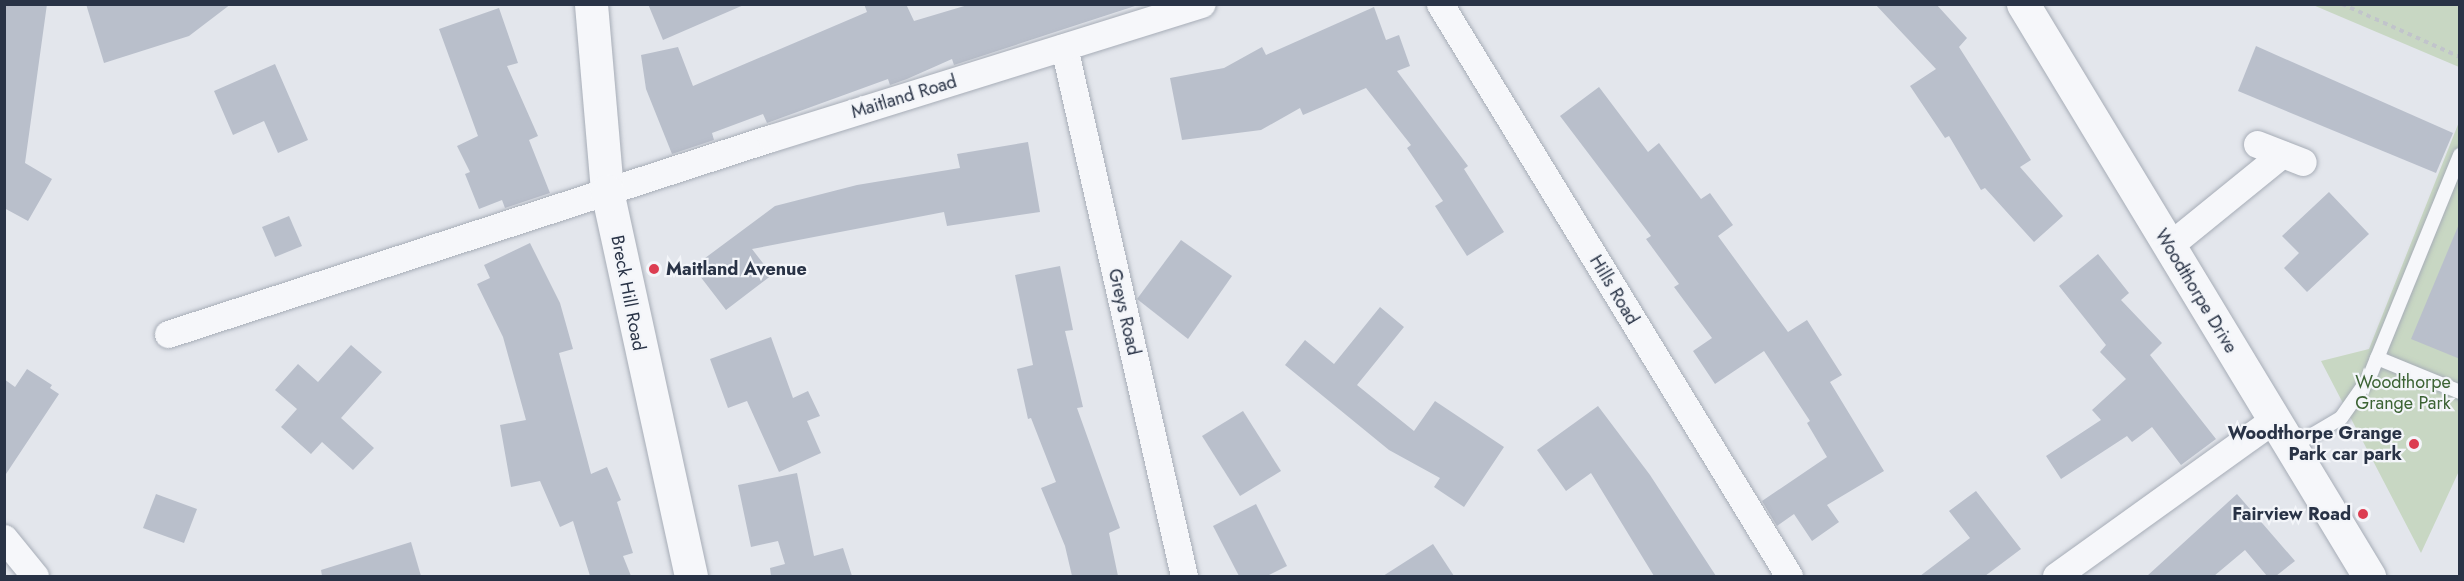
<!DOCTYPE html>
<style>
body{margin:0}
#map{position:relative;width:2464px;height:581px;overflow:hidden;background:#e3e6ec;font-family:Jost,sans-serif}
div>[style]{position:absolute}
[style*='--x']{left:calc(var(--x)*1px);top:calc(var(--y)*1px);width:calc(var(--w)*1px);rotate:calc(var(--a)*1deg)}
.green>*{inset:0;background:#c8d7c3}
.building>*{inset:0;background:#b9bfcb}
.path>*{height:4px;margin-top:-2px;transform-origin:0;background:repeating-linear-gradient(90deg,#c1c4cb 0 4.5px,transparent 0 9px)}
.roads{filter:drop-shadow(0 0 2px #a7adb7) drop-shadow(0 0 2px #a7adb7)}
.service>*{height:14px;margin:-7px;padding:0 7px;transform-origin:7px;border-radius:7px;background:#f6f7fa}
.minor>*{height:27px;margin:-13.5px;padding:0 13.5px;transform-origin:13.5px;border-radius:13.5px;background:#f6f7fa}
.tertiary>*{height:33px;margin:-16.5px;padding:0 16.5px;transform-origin:16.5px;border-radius:16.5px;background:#f6f7fa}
.dots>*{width:16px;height:16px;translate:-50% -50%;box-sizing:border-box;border:3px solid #f3f5f9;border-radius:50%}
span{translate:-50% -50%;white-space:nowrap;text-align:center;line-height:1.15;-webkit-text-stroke:4.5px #f3f5f9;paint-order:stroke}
.street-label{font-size:18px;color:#293346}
.poi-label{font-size:18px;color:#293346;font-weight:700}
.left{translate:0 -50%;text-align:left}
.right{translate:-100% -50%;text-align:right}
.park-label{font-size:18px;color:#3c6334}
.frame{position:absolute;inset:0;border:6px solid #293346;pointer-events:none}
</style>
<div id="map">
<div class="green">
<i style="clip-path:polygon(2313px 5px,2459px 5px,2459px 67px)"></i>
<i style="clip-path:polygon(2459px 122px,2459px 471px,2421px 553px,2321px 361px,2369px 349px)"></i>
</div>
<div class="building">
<i style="clip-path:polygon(4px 4px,47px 4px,25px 163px,52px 179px,28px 221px,4px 208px)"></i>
<i style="clip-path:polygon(86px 4px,231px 4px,189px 36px,104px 63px)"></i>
<i style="clip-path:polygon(648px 4px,746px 4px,663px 40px)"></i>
<i style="clip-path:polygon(864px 4px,906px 4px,914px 21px,971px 4px,1135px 6px,954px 65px,952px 59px,907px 79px,890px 85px,888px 79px,767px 123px,763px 114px,712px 133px,714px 140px,672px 154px,646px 89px,641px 55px,678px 47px,693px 86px,867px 12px)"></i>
<i style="clip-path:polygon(1875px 4px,1936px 4px,1967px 38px,1959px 47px,2031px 160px,2020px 167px,2063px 216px,2034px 242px,1985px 188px,1981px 190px,1949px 136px,1945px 138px,1910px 86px,1936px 69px)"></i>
<i style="clip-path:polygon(1374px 7px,1386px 40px,1399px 35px,1410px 66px,1397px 71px,1468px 166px,1464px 169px,1504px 232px,1467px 256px,1435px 206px,1443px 201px,1407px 148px,1411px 145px,1366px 88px,1303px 115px,1300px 108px,1261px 130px,1182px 140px,1170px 78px,1224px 68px,1262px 47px,1266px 55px)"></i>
<i style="clip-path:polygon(499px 8px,518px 63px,507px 66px,538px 136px,529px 140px,550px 193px,505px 208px,502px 200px,479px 209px,465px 174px,470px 172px,457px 146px,478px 136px,439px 29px)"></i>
<i style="clip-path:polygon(2256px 46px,2453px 133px,2436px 173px,2238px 91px)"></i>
<i style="clip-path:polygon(275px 64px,308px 140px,278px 153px,264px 121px,233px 135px,214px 91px)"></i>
<i style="clip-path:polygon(1599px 87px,1648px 152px,1659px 143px,1701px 199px,1710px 193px,1733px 225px,1718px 236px,1788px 332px,1807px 320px,1842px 375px,1830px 382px,1884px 471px,1827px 505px,1839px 522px,1812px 541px,1794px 514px,1777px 526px,1762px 501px,1827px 457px,1807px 423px,1810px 421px,1764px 351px,1715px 384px,1693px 351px,1712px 338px,1674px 287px,1679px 284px,1646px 239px,1651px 236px,1560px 116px)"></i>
<i style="clip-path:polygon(1028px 142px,1040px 212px,947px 226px,944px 212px,752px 249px,772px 275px,726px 310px,693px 267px,775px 206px,857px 185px,960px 168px,957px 154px)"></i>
<i style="clip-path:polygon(2329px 192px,2369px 234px,2307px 292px,2284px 268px,2299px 253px,2282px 236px)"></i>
<i style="clip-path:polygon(289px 216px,302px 246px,275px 257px,262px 227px)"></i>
<i style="clip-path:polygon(2459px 224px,2460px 224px,2460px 359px,2411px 339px)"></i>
<i style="clip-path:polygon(1181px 240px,1232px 276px,1188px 339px,1137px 299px)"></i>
<i style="clip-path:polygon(530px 243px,560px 303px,573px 349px,559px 353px,591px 474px,607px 467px,621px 500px,617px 502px,633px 553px,623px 556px,631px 576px,590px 576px,573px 521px,560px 527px,540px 481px,511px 487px,500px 425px,526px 420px,503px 337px,477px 284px,490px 278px,484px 265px)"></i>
<i style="clip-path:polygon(2098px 254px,2129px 293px,2121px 300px,2162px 343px,2150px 355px,2216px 439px,2181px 465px,2152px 427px,2132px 442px,2127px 436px,2061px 479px,2046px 456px,2101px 420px,2092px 410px,2126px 379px,2100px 352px,2106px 345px,2059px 286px)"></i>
<i style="clip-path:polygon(1060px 266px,1073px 330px,1065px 331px,1083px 407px,1077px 408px,1120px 528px,1109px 533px,1118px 576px,1072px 576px,1065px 546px,1041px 488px,1056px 482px,1031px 418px,1028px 419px,1017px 369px,1033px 365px,1015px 275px)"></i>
<i style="clip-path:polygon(1380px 307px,1404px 327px,1357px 385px,1414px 431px,1435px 401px,1504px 447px,1464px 507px,1434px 487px,1440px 478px,1389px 450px,1285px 365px,1305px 340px,1334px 364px)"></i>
<i style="clip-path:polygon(771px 337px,793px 398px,808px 391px,820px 416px,807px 421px,821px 453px,779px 472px,747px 401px,728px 408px,710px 359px)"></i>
<i style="clip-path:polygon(351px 345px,382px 372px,341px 418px,374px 448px,353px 470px,322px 442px,311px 454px,281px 427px,297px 409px,275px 390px,298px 364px,318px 382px)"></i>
<i style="clip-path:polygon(27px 369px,52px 385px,50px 388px,59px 394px,4px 477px,4px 379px,15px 387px)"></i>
<i style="clip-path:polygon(1598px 406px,1650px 475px,1716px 576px,1654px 576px,1591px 473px,1566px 491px,1537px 450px)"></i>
<i style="clip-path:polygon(1243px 411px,1281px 471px,1240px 496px,1202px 436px)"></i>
<i style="clip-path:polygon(797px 473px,814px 556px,843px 548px,852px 576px,771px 576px,770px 568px,785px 564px,778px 541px,751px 547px,738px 485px)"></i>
<i style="clip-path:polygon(1976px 491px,2021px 549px,1985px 576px,1920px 576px,1970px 538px,1949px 511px)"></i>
<i style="clip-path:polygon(156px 494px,197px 509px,184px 543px,143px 528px)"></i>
<i style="clip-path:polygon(2237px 494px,2295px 561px,2276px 576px,2267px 576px,2245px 550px,2214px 576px,2147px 576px)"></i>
<i style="clip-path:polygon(1256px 504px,1287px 566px,1267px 576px,1239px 576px,1213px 526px)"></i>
<i style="clip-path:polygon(411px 542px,421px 576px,322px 576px,321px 570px)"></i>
<i style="clip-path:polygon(1433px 544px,1454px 576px,1383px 576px)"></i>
</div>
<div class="path">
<i style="--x:2342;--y:4;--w:129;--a:24.2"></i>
</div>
<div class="roads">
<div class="service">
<i style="--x:2377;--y:358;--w:90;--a:22.3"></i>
<i style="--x:2290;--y:448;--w:59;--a:-30.5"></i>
<i style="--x:2341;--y:418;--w:49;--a:-55"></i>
<i style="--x:2369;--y:378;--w:241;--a:-67.8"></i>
</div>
<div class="minor">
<i style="--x:1440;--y:4;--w:670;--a:58.61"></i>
<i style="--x:1064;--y:47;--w:542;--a:77.22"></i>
<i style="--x:2257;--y:144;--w:49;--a:21.4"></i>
<i style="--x:2170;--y:245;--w:144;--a:-39.1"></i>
<i style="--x:168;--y:334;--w:634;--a:-18.01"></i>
<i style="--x:771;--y:138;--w:451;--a:-17.3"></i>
<i style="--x:4;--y:538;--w:49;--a:50.8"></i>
<i style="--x:2056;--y:576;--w:267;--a:-35.7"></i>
</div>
<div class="tertiary">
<i style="--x:591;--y:4;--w:188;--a:85.1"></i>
<i style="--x:607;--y:191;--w:394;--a:77.7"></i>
<i style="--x:2023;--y:4;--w:669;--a:58.83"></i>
</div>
</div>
<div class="dots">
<i style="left:654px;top:269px;background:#dc3d51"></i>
<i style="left:2414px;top:444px;background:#dc3d51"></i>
<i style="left:2363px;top:514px;background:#dc3d51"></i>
</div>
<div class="street-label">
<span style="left:904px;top:97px;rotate:-17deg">Maitland Road</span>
<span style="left:1614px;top:290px;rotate:59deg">Hills Road</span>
<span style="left:2196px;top:291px;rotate:59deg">Woodthorpe Drive</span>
<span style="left:628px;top:293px;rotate:79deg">Breck Hill Road</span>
<span style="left:1124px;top:312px;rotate:77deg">Greys Road</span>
</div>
<div class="poi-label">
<span class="left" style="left:666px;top:269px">Maitland Avenue</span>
<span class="right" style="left:2402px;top:444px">Woodthorpe Grange<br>Park car park</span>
<span class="right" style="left:2351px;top:514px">Fairview Road</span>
</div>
<div class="park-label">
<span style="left:2403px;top:393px">Woodthorpe<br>Grange Park</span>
</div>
<div class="frame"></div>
</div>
